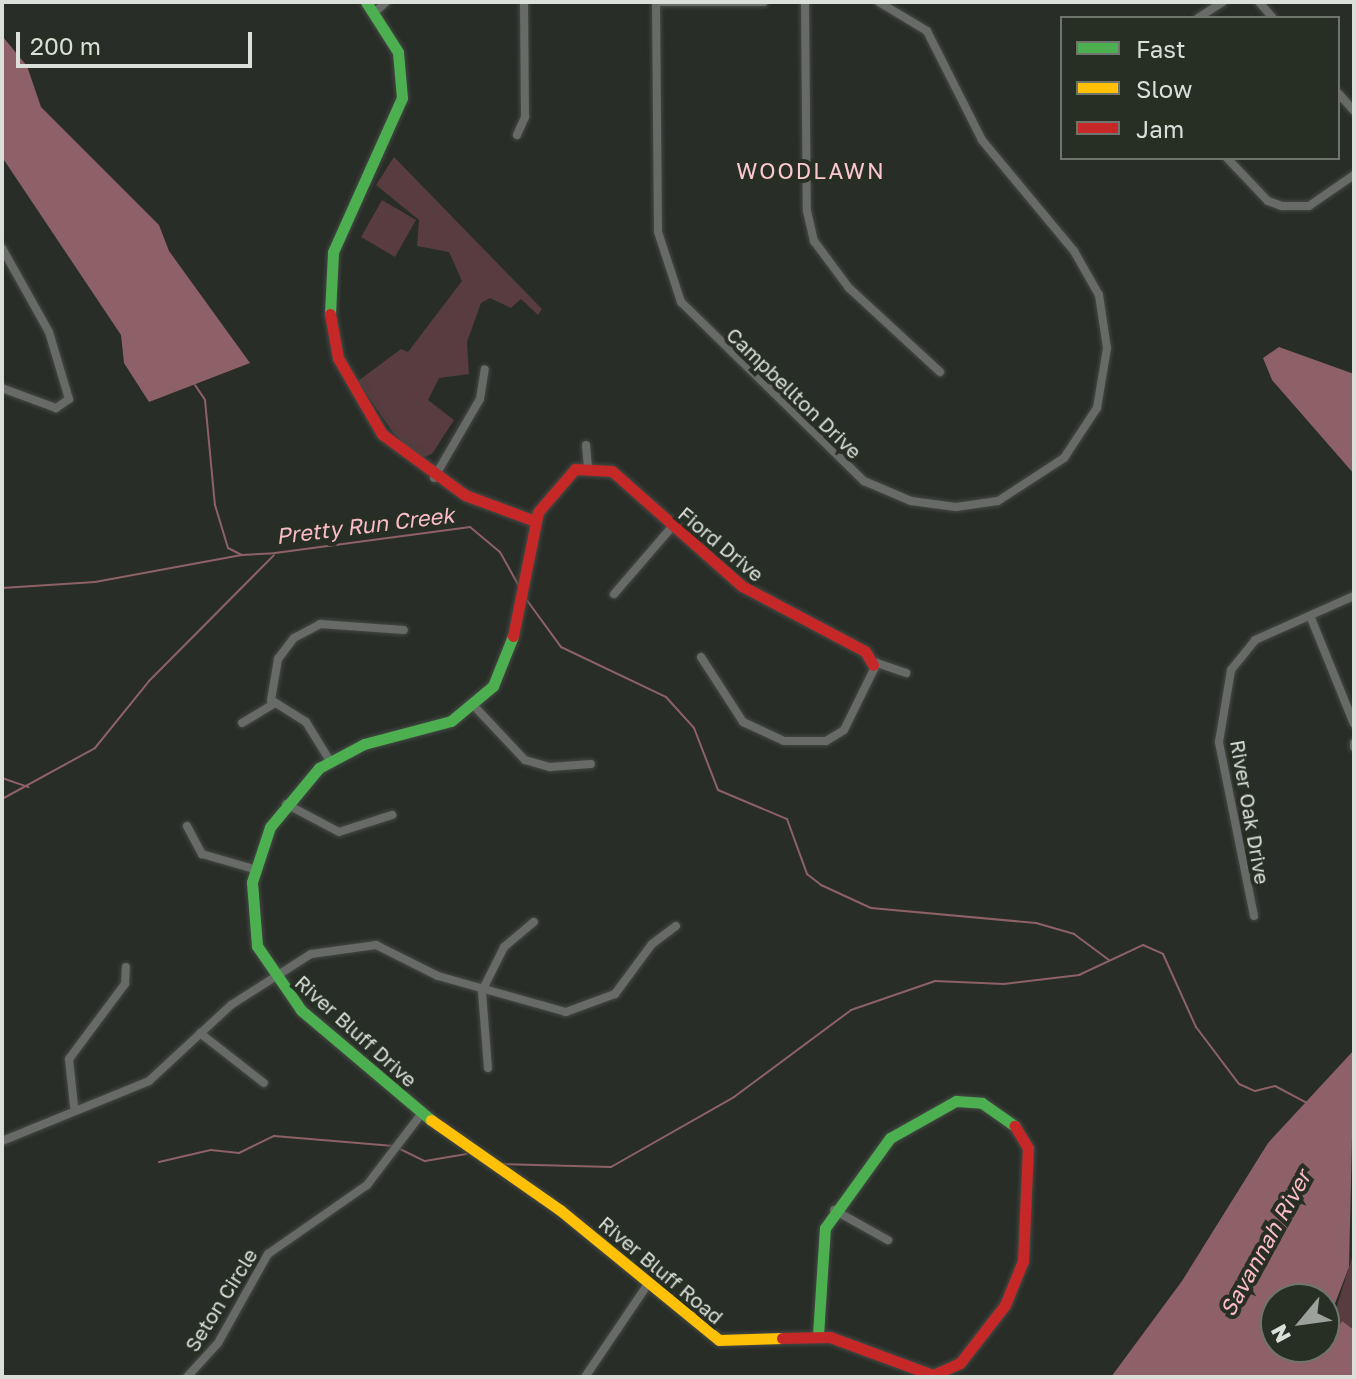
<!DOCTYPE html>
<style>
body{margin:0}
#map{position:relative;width:1356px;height:1379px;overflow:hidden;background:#282d27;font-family:"Golos Text",sans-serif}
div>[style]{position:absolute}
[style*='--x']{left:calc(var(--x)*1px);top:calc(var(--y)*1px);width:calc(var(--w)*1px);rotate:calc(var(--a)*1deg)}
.green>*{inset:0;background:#583c3f}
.water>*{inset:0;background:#8d6167}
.stream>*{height:2px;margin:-1px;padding:0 1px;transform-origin:1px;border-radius:1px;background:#8d6167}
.roads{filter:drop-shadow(0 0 2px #454945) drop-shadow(0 0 2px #454945)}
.street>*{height:8px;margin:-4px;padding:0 4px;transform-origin:4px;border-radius:4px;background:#676a67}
.fast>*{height:11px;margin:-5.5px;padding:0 5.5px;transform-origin:5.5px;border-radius:5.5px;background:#4caf50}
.slow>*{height:11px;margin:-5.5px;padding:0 5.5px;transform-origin:5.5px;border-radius:5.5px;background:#ffc107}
.jam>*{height:11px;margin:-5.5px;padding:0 5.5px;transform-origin:5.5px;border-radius:5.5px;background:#c62828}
span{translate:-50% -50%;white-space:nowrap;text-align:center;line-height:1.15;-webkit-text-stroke:8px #272f25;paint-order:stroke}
.street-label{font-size:20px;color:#dadfd9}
.neighbourhood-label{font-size:22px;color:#fcc8ce;letter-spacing:2px}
.water-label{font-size:22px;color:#fcbcc4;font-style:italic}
.frame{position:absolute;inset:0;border:4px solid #dadfd9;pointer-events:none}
.legend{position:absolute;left:1060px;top:16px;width:280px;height:144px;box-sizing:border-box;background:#272f25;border:2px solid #6f756d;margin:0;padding:10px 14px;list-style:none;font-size:24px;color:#dadfd9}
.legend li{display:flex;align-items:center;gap:16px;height:40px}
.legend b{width:40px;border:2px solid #6f756d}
.north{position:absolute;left:1260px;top:1283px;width:80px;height:80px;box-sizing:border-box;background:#272f25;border:2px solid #6f756d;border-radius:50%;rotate:241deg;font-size:22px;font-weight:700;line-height:32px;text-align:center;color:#dadfd9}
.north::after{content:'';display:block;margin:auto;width:28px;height:36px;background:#9ca19b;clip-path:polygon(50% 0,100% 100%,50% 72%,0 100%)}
.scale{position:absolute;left:16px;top:32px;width:236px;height:36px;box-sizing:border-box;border:4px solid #dadfd9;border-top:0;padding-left:10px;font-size:24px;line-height:28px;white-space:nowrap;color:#dadfd9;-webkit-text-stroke:6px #272f25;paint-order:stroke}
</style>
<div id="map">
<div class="green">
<i style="clip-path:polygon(394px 157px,542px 309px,538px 315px,521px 299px,511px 308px,490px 298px,481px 303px,467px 342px,469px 374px,439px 378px,428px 400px,454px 420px,432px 454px,421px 458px,394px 434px,358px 381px,401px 349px,408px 352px,462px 281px,449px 252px,417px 246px,419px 220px,376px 185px)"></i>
<i style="clip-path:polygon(382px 200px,416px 220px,395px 257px,361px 237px)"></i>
<i style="clip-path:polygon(1354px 1251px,1354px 1330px,1342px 1321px,1323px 1351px)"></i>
</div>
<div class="water">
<i style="clip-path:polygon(3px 37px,27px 66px,41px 107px,159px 225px,169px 251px,250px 363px,149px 402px,124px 363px,121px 335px,2px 157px)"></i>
<i style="clip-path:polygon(1279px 347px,1354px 374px,1354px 474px,1272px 380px,1263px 358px)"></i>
<i style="clip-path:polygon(1354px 1050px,1349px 1267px,1324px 1332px,1324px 1299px,1276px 1299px,1276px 1347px,1323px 1350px,1342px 1321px,1354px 1330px,1354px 1377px,1111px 1377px,1182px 1281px,1268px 1143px)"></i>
</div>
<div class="stream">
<i style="--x:195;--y:385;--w:18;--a:56"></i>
<i style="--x:205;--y:400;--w:105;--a:84.6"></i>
<i style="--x:215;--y:505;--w:45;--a:73.2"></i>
<i style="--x:228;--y:548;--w:16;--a:27"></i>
<i style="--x:242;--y:555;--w:33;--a:-3"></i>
<i style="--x:275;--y:553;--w:197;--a:-7.6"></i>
<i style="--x:470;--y:527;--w:39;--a:40"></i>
<i style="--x:500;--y:552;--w:39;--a:61"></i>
<i style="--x:2;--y:588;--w:93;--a:-3.7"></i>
<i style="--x:95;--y:582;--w:149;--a:-10.4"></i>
<i style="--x:526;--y:599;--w:59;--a:53.9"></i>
<i style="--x:561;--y:647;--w:116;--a:25.5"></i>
<i style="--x:666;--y:697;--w:42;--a:47.9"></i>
<i style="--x:694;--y:728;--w:66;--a:68.8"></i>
<i style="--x:718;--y:790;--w:75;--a:22.8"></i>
<i style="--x:787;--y:819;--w:59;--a:70"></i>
<i style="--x:807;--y:874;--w:18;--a:38"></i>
<i style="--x:821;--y:885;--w:55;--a:24.7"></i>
<i style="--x:871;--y:908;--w:166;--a:5.2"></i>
<i style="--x:1036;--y:923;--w:40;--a:16"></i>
<i style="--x:1074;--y:934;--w:44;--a:36.6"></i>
<i style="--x:2;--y:778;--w:28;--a:19"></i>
<i style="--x:2;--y:799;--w:106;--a:-28.7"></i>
<i style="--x:95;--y:748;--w:86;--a:-51.1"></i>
<i style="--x:149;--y:681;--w:177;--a:-45.2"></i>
<i style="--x:400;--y:1149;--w:28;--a:26"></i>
<i style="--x:425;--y:1161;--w:42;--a:-9.7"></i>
<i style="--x:159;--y:1162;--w:53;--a:-13"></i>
<i style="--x:211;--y:1150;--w:28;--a:6"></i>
<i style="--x:239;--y:1153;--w:39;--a:-26"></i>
<i style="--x:274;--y:1136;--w:120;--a:4.8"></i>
<i style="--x:498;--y:1164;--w:113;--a:1.5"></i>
<i style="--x:611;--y:1167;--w:142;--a:-29.6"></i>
<i style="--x:734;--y:1097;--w:146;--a:-36.6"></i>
<i style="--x:851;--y:1010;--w:89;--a:-19"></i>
<i style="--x:935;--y:981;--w:69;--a:2.5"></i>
<i style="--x:1004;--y:984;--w:76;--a:-6.8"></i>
<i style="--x:1079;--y:975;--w:71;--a:-25.1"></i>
<i style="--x:1143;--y:945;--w:22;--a:24"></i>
<i style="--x:1163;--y:954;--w:80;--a:65.7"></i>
<i style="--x:1196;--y:1027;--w:71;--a:53"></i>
<i style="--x:1239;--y:1084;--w:17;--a:24"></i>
<i style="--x:1255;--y:1091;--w:21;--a:-14"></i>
<i style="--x:1275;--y:1086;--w:36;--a:28"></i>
</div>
<div class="roads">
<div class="street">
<i style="--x:656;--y:2;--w:230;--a:89.5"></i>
<i style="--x:658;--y:232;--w:74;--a:71.8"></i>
<i style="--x:681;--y:302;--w:256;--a:44.4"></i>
<i style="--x:864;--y:481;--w:51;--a:23.1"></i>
<i style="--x:911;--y:501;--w:45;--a:7.6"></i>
<i style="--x:956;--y:507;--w:42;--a:-8.1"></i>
<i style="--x:998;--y:501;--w:79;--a:-33.1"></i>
<i style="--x:1064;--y:458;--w:60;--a:-56.6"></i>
<i style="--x:1097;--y:408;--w:61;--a:-80.5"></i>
<i style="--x:1107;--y:348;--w:54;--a:-98.6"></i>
<i style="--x:1099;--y:295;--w:51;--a:-119.6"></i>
<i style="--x:1074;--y:251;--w:144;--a:-129.7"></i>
<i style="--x:982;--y:140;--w:122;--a:-116.8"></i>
<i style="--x:927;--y:31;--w:56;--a:-148.9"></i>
<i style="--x:656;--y:2;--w:108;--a:0"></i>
<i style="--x:805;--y:2;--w:209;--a:89.5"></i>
<i style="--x:807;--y:211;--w:31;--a:77"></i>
<i style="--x:814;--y:241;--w:59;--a:53.3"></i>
<i style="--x:849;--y:288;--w:124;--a:42.7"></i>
<i style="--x:1259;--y:2;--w:21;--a:49"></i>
<i style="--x:375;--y:12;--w:15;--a:-42"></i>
<i style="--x:1198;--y:18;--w:30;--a:-33"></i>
<i style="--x:1338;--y:93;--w:24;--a:48"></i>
<i style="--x:517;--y:135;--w:20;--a:-66"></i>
<i style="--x:525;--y:117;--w:115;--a:-90.5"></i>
<i style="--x:1227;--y:158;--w:59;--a:46.4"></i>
<i style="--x:1268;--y:201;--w:15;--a:20"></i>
<i style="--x:1282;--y:206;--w:27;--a:0"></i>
<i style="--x:1309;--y:206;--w:55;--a:-34.6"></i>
<i style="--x:2;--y:248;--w:96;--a:60.8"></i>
<i style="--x:49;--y:332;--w:70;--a:73.4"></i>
<i style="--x:69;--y:399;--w:16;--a:145"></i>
<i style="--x:56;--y:408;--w:58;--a:-159.7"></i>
<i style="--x:586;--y:445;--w:21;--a:85"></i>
<i style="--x:434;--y:478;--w:91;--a:-59.8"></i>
<i style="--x:480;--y:399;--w:30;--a:-81"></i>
<i style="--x:614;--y:594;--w:87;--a:-49.2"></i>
<i style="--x:1311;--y:618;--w:114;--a:67.9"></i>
<i style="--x:701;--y:657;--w:77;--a:57.1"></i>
<i style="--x:743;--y:722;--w:45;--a:24.9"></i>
<i style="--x:784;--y:741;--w:42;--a:0"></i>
<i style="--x:826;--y:741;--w:21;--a:-31"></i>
<i style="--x:844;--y:730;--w:75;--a:-63.8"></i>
<i style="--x:877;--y:663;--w:31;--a:19"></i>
<i style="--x:475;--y:707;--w:73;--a:46.7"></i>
<i style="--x:525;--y:760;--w:26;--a:16"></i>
<i style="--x:550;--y:767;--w:41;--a:-4.2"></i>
<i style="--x:242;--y:723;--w:37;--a:-31"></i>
<i style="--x:1354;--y:743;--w:4;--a:90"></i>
<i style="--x:330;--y:761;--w:46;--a:-121.6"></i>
<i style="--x:306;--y:722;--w:41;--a:-147.8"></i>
<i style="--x:271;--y:700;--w:42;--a:-80.3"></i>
<i style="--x:278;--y:659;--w:26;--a:-53"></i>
<i style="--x:294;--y:638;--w:30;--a:-28"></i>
<i style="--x:320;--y:624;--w:84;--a:4.1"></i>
<i style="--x:286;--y:804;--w:60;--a:27.8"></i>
<i style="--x:339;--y:832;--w:56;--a:-17.8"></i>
<i style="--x:187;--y:826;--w:32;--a:62"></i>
<i style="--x:202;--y:854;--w:54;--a:16.1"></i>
<i style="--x:1254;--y:916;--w:177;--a:-101.4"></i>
<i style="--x:1219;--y:742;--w:73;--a:-80.5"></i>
<i style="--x:1231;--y:670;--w:38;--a:-51"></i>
<i style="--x:1255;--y:640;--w:108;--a:-24"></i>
<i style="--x:200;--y:1033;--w:81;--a:38"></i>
<i style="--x:488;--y:1068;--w:77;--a:-94.5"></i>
<i style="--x:482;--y:991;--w:49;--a:-63.4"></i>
<i style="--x:504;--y:947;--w:39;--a:-40"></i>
<i style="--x:74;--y:1106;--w:47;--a:-96.1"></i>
<i style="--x:69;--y:1059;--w:94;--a:-53.3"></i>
<i style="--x:125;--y:984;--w:17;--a:-87"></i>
<i style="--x:2;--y:1141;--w:159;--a:-22.2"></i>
<i style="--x:149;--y:1081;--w:112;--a:-42.8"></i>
<i style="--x:231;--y:1005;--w:95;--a:-32.5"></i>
<i style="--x:311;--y:954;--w:66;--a:-7.9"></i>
<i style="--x:376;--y:945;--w:69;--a:26.6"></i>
<i style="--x:438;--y:976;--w:133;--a:15.7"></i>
<i style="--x:566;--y:1012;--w:52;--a:-20.2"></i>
<i style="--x:615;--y:994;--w:62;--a:-53.5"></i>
<i style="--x:652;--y:944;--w:30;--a:-37"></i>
<i style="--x:834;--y:1210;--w:62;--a:29.1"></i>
<i style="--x:187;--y:1377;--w:46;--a:-47.6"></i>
<i style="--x:218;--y:1343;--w:102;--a:-60.7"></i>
<i style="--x:268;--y:1254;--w:121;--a:-34.9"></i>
<i style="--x:367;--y:1185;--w:91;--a:-52.6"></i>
<i style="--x:585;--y:1377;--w:112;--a:-55.9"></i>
</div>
<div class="fast">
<i style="--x:330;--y:314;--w:62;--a:-87.2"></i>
<i style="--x:333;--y:252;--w:169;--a:-65.9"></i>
<i style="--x:402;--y:98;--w:46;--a:-95"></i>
<i style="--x:398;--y:52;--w:59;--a:-122.6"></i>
<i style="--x:431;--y:1120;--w:170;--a:-139.8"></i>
<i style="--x:301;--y:1010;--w:78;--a:-124.5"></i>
<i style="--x:257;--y:946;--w:64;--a:-94.5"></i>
<i style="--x:252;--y:882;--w:58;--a:-71.9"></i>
<i style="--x:270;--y:827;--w:77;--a:-50.3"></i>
<i style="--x:319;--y:768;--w:51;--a:-28.1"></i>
<i style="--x:364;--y:744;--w:90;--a:-14.8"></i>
<i style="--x:451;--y:721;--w:55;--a:-39.8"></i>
<i style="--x:493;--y:686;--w:54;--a:-68.2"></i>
<i style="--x:818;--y:1335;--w:107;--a:-86.3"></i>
<i style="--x:825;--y:1228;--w:111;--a:-54.2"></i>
<i style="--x:890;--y:1138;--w:76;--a:-29.3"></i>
<i style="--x:956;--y:1101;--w:26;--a:4"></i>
<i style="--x:982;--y:1103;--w:40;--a:34.9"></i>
</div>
<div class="slow">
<i style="--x:431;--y:1120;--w:157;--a:34.9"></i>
<i style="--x:560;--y:1210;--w:205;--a:39.3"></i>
<i style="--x:719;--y:1340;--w:63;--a:-1.8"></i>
</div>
<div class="jam">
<i style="--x:330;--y:314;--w:45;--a:79.7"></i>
<i style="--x:338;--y:358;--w:88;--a:59.9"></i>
<i style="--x:382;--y:434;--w:103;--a:36.3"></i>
<i style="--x:465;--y:495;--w:75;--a:20.4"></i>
<i style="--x:513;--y:636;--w:126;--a:-78.6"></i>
<i style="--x:538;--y:512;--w:57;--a:-49.3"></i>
<i style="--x:575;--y:469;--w:37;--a:3"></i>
<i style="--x:612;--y:471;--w:174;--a:41.5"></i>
<i style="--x:742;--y:586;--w:139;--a:27.9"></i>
<i style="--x:865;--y:651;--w:16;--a:60"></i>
<i style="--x:782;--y:1338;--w:48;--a:-1.2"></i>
<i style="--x:830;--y:1337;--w:110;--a:20.3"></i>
<i style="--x:933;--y:1375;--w:30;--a:-24"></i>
<i style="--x:960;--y:1363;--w:73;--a:-52.2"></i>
<i style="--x:1005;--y:1305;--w:48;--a:-67.8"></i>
<i style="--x:1023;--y:1261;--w:113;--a:-87.5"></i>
<i style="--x:1028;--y:1148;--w:26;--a:-121"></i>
</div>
</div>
<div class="street-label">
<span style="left:794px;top:393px;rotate:44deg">Campbellton Drive</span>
<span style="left:721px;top:544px;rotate:40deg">Fiord Drive</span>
<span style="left:1250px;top:812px;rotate:80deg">River Oak Drive</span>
<span style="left:356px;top:1031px;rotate:42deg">River Bluff Drive</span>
<span style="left:661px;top:1270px;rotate:40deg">River Bluff Road</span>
<span style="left:221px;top:1300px;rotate:-58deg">Seton Circle</span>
</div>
<div class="neighbourhood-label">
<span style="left:811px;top:171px">WOODLAWN</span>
</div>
<div class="water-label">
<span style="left:365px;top:525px;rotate:-7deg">Pretty Run Creek</span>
<span style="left:1265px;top:1243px;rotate:-61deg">Savannah River</span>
</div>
<div class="frame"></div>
<ul class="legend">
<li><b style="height:10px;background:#4caf50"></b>Fast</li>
<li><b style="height:10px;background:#ffc107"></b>Slow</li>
<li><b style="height:10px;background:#c62828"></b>Jam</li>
</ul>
<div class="north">N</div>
<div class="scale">200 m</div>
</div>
